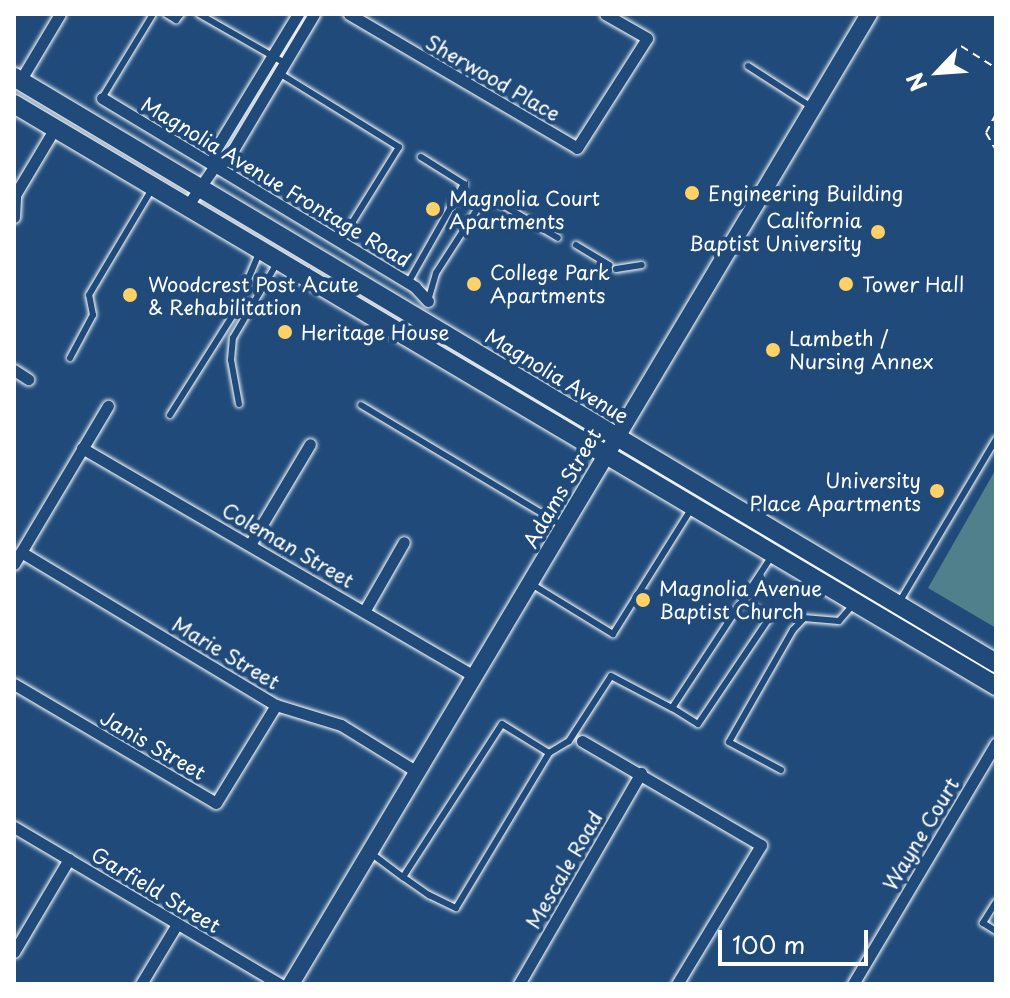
<!DOCTYPE html>
<style>
body{margin:0}
#map{position:relative;width:1010px;height:998px;overflow:hidden;background:#1f4a7a;font-family:"Playpen Sans",sans-serif}
div>[style]{position:absolute}
[style*='--x']{left:calc(var(--x)*1px);top:calc(var(--y)*1px);width:calc(var(--w)*1px);rotate:calc(var(--a)*1deg)}
.green>*{inset:0;background:#50808b}
.path>*{height:2px;margin-top:-1px;transform-origin:0;background:repeating-linear-gradient(90deg,#fff 0 8px,transparent 0 14px)}
.roads{filter:drop-shadow(0 0 2px #fff) drop-shadow(0 0 2px #fff)}
.lane>*{height:6px;margin:-3px;padding:0 3px;transform-origin:3px;border-radius:3px;background:#1f4a7a}
.street>*{height:11px;margin:-5.5px;padding:0 5.5px;transform-origin:5.5px;border-radius:5.5px;background:#1f4a7a}
.secondary>*{height:16px;margin:-8px;padding:0 8px;transform-origin:8px;border-radius:8px;background:#1f4a7a}
.primary>*{height:18px;margin:-9px;padding:0 9px;transform-origin:9px;border-radius:9px;background:#1f4a7a}
.dots>*{width:22px;height:22px;translate:-50% -50%;box-sizing:border-box;border:4px solid #1f4a7a;border-radius:50%}
span{translate:-50% -50%;white-space:nowrap;text-align:center;line-height:1.15;-webkit-text-stroke:8px #1f4a7a;paint-order:stroke}
.street-label{font-size:20px;color:#fff}
.poi-label{font-size:20px;color:#fff}
.left{translate:0 -50%;text-align:left}
.right{translate:-100% -50%;text-align:right}
.frame{position:absolute;inset:0;border:16px solid #fff;pointer-events:none}
.north{position:absolute;left:898px;top:32px;width:80px;height:80px;-webkit-text-stroke:6px #1f4a7a;paint-order:stroke;rotate:245deg;font-size:22px;font-weight:700;line-height:32px;text-align:center;color:#fff}
.north::after{content:'';display:block;margin:auto;width:28px;height:36px;background:#fff;clip-path:polygon(50% 0,100% 100%,50% 72%,0 100%)}
.scale{position:absolute;left:718px;top:930px;width:150px;height:36px;box-sizing:border-box;border:4px solid #fff;border-top:0;padding-left:10px;font-size:24px;line-height:28px;white-space:nowrap;color:#fff;-webkit-text-stroke:6px #1f4a7a;paint-order:stroke}
</style>
<div id="map">
<div class="green">
<i style="clip-path:polygon(996px 469px,996px 628px,928px 588px)"></i>
</div>
<div class="path">
<i style="--x:961;--y:46;--w:41;--a:32.2"></i>
<i style="--x:996;--y:114;--w:21;--a:118"></i>
<i style="--x:986;--y:133;--w:20;--a:60"></i>
<i style="--x:996;--y:168;--w:7;--a:90"></i>
</div>
<div class="roads">
<div class="lane">
<i style="--x:166;--y:14;--w:12;--a:31"></i>
<i style="--x:176;--y:20;--w:8;--a:-50"></i>
<i style="--x:199;--y:14;--w:99;--a:29.7"></i>
<i style="--x:748;--y:66;--w:74;--a:32.8"></i>
<i style="--x:279;--y:73;--w:141;--a:31.7"></i>
<i style="--x:399;--y:147;--w:112;--a:121.8"></i>
<i style="--x:102;--y:98;--w:98;--a:-58.7"></i>
<i style="--x:576;--y:245;--w:39;--a:31"></i>
<i style="--x:616;--y:269;--w:26;--a:-9"></i>
<i style="--x:408;--y:283;--w:114;--a:-60.5"></i>
<i style="--x:464;--y:184;--w:51;--a:-147.9"></i>
<i style="--x:428;--y:301;--w:29;--a:-74"></i>
<i style="--x:436;--y:273;--w:87;--a:-57.2"></i>
<i style="--x:483;--y:200;--w:18;--a:13"></i>
<i style="--x:501;--y:204;--w:66;--a:30.8"></i>
<i style="--x:70;--y:358;--w:49;--a:-61.9"></i>
<i style="--x:93;--y:315;--w:20;--a:-101"></i>
<i style="--x:89;--y:295;--w:123;--a:-59.3"></i>
<i style="--x:239;--y:404;--w:45;--a:-100.3"></i>
<i style="--x:231;--y:360;--w:22;--a:-85"></i>
<i style="--x:233;--y:338;--w:87;--a:-59.6"></i>
<i style="--x:361;--y:405;--w:235;--a:30.9"></i>
<i style="--x:170;--y:415;--w:118;--a:-57.8"></i>
<i style="--x:233;--y:315;--w:67;--a:-67.2"></i>
<i style="--x:533;--y:585;--w:94;--a:31.5"></i>
<i style="--x:613;--y:634;--w:147;--a:-58"></i>
<i style="--x:744;--y:601;--w:31;--a:32"></i>
<i style="--x:770;--y:617;--w:129;--a:123.9"></i>
<i style="--x:698;--y:724;--w:31;--a:-148"></i>
<i style="--x:672;--y:708;--w:181;--a:-56.7"></i>
<i style="--x:900;--y:601;--w:188;--a:-59.3"></i>
<i style="--x:549;--y:753;--w:23;--a:-31"></i>
<i style="--x:569;--y:741;--w:77;--a:-57.1"></i>
<i style="--x:611;--y:676;--w:69;--a:27.7"></i>
<i style="--x:781;--y:770;--w:59;--a:-151.7"></i>
<i style="--x:729;--y:742;--w:129;--a:-60.3"></i>
<i style="--x:793;--y:630;--w:16;--a:-47"></i>
<i style="--x:804;--y:618;--w:35;--a:5"></i>
<i style="--x:839;--y:621;--w:21;--a:-49"></i>
<i style="--x:372;--y:854;--w:39;--a:37"></i>
<i style="--x:403;--y:877;--w:32;--a:35"></i>
<i style="--x:429;--y:895;--w:30;--a:26"></i>
<i style="--x:456;--y:908;--w:181;--a:-59"></i>
<i style="--x:549;--y:753;--w:55;--a:-148.3"></i>
<i style="--x:502;--y:724;--w:182;--a:122.9"></i>
<i style="--x:996;--y:902;--w:25;--a:122"></i>
<i style="--x:983;--y:923;--w:15;--a:32"></i>
</div>
<div class="street">
<i style="--x:349;--y:14;--w:264;--a:30.4"></i>
<i style="--x:577;--y:148;--w:130;--a:-57.5"></i>
<i style="--x:647;--y:38;--w:48;--a:-150.3"></i>
<i style="--x:20;--y:81;--w:78;--a:-59.2"></i>
<i style="--x:102;--y:98;--w:366;--a:31.1"></i>
<i style="--x:415;--y:287;--w:19;--a:47"></i>
<i style="--x:214;--y:167;--w:15;--a:-90"></i>
<i style="--x:214;--y:152;--w:162;--a:-58.7"></i>
<i style="--x:188;--y:205;--w:46;--a:-55.6"></i>
<i style="--x:214;--y:167;--w:15;--a:-28"></i>
<i style="--x:227;--y:160;--w:170;--a:-59.2"></i>
<i style="--x:14;--y:217;--w:22;--a:-87"></i>
<i style="--x:15;--y:195;--w:78;--a:-59.2"></i>
<i style="--x:14;--y:370;--w:17;--a:33"></i>
<i style="--x:82;--y:448;--w:453;--a:30.2"></i>
<i style="--x:251;--y:543;--w:115;--a:-59.2"></i>
<i style="--x:21;--y:552;--w:297;--a:31"></i>
<i style="--x:276;--y:705;--w:68;--a:17.1"></i>
<i style="--x:341;--y:725;--w:89;--a:31.7"></i>
<i style="--x:14;--y:564;--w:184;--a:-59.3"></i>
<i style="--x:365;--y:610;--w:78;--a:-60.2"></i>
<i style="--x:14;--y:684;--w:234;--a:30.5"></i>
<i style="--x:216;--y:803;--w:115;--a:-58.5"></i>
<i style="--x:582;--y:741;--w:207;--a:30.2"></i>
<i style="--x:761;--y:845;--w:162;--a:121.1"></i>
<i style="--x:14;--y:827;--w:309;--a:30.6"></i>
<i style="--x:14;--y:952;--w:108;--a:-59.4"></i>
<i style="--x:141;--y:984;--w:70;--a:-59"></i>
<i style="--x:519;--y:984;--w:244;--a:-60"></i>
<i style="--x:853;--y:984;--w:280;--a:-59.3"></i>
</div>
<div class="secondary">
<i style="--x:291;--y:984;--w:1129;--a:-59.21"></i>
</div>
<div class="primary">
<i style="--x:14;--y:77;--w:1144;--a:30.83"></i>
<i style="--x:14;--y:104;--w:1142;--a:30.65"></i>
</div>
</div>
<div class="dots">
<i style="left:692px;top:193px;background:#ffd166"></i>
<i style="left:433px;top:209px;background:#ffd166"></i>
<i style="left:878px;top:232px;background:#ffd166"></i>
<i style="left:474px;top:284px;background:#ffd166"></i>
<i style="left:846px;top:284px;background:#ffd166"></i>
<i style="left:130px;top:295px;background:#ffd166"></i>
<i style="left:285px;top:332px;background:#ffd166"></i>
<i style="left:773px;top:350px;background:#ffd166"></i>
<i style="left:937px;top:491px;background:#ffd166"></i>
<i style="left:643px;top:600px;background:#ffd166"></i>
</div>
<div class="street-label">
<span style="left:493px;top:78px;rotate:30deg">Sherwood Place</span>
<span style="left:276px;top:182px;rotate:31deg">Magnolia Avenue Frontage Road</span>
<span style="left:557px;top:376px;rotate:31deg">Magnolia Avenue</span>
<span style="left:562px;top:488px;rotate:-60deg">Adams Street</span>
<span style="left:288px;top:545px;rotate:30deg">Coleman Street</span>
<span style="left:226px;top:653px;rotate:31deg">Marie Street</span>
<span style="left:153px;top:745px;rotate:30deg">Janis Street</span>
<span style="left:921px;top:834px;rotate:-59deg">Wayne Court</span>
<span style="left:564px;top:870px;rotate:-60deg">Mescale Road</span>
<span style="left:156px;top:890px;rotate:31deg">Garfield Street</span>
</div>
<div class="poi-label">
<span class="left" style="left:708px;top:193px">Engineering Building</span>
<span class="left" style="left:449px;top:210px">Magnolia Court<br>Apartments</span>
<span class="right" style="left:862px;top:232px">California<br>Baptist University</span>
<span class="left" style="left:490px;top:284px">College Park<br>Apartments</span>
<span class="left" style="left:148px;top:296px">Woodcrest Post Acute<br>&amp; Rehabilitation</span>
<span class="left" style="left:862px;top:284px">Tower Hall</span>
<span class="left" style="left:301px;top:332px">Heritage House</span>
<span class="left" style="left:789px;top:350px">Lambeth /<br>Nursing Annex</span>
<span class="right" style="left:921px;top:492px">University<br>Place Apartments</span>
<span class="left" style="left:659px;top:600px">Magnolia Avenue<br>Baptist Church</span>
</div>
<div class="frame"></div>
<div class="north">N</div>
<div class="scale">100 m</div>
</div>
